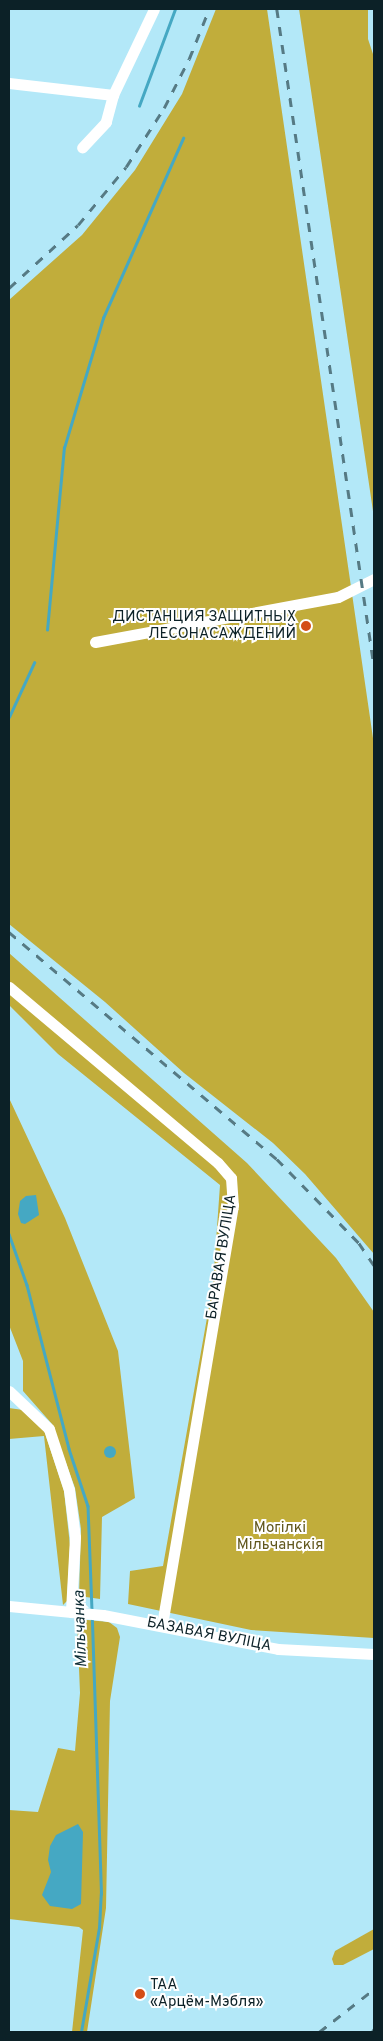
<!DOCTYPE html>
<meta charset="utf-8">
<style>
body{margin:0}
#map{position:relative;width:383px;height:2041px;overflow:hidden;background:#b3e8f8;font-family:Overpass,sans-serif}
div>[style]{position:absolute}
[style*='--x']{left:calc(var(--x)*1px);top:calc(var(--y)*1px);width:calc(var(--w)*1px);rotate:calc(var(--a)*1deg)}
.green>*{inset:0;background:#c1ad3b}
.water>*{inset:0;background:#45a8c3}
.round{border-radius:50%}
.stream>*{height:2.5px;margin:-1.25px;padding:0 1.25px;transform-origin:1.25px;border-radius:1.25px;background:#45a8c3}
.minor>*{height:11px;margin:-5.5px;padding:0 5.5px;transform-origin:5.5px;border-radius:5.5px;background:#fff}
.rail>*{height:2.5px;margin-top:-1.25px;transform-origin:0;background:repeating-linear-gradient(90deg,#567a84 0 9px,transparent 0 18px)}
.dots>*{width:14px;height:14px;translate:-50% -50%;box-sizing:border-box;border:2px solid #fff;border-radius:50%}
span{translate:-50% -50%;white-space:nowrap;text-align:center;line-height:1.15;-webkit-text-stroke:4px #fff;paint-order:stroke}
.poi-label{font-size:15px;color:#0c2127}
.right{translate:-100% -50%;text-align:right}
.left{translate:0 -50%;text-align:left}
.street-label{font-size:15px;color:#0c2127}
.park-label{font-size:15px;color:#61571d}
.water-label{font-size:16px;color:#112f37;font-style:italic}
.frame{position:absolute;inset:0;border:10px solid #0c2127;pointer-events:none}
</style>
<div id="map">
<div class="green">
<i style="clip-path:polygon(216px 9px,267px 9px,374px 745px,374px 1254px,305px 1174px,273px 1143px,184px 1073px,105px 1002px,9px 924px,9px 300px,82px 235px,135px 170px,182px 94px)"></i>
<i style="clip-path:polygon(299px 9px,368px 9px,368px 39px,374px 57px,374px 518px)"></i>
<i style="clip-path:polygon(9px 953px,247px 1163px,336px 1258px,374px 1312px,374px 1638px,251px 1630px,128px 1604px,130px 1571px,163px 1566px,213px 1284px,220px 1185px,58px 1054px,9px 1005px)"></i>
<i style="clip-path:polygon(9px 1098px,65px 1218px,118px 1351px,135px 1498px,102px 1517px,100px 1599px,79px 1596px,81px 1529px,75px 1488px,52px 1424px,23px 1391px,23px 1361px,9px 1325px)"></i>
<i style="clip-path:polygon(9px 1408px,23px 1410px,43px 1427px,64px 1491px,70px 1545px,67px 1601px,63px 1605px,44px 1436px,9px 1439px)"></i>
<i style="clip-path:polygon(77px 1619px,109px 1622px,117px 1628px,120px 1637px,110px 1701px,106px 1908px,87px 2032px,72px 2032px,83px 1930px,79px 1927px,9px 1919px,9px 1810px,38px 1812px,58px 1748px,75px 1751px,80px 1693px)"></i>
<i style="clip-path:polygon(374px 1929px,374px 1949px,343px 1965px,334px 1965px,332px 1959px,335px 1951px)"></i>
</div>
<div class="water">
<i style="clip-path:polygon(36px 1195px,39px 1215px,25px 1224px,21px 1223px,18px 1214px,20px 1201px,26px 1196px)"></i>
<i class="round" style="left:104px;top:1446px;width:12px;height:12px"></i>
<i style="clip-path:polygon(78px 1824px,83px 1832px,81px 1904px,72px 1909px,50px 1906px,42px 1895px,51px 1872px,48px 1860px,50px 1846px,56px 1835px)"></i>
</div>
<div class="stream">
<i style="--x:139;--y:106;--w:103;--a:-69.6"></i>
<i style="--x:47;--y:630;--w:183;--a:-84.7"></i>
<i style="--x:64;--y:448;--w:136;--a:-73.3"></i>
<i style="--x:103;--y:318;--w:197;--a:-66"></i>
<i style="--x:9;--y:717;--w:60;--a:-65.2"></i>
<i style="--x:9;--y:1234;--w:54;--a:70.6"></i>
<i style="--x:27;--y:1285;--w:169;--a:75.6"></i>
<i style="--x:69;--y:1449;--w:60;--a:71.6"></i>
<i style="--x:88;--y:1506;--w:105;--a:87.8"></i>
<i style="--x:81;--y:2032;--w:106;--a:-80.2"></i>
<i style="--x:99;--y:1928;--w:34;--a:-87"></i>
<i style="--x:101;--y:1894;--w:277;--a:-91.9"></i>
</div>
<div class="minor">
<i style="--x:9;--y:83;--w:105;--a:6.6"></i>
<i style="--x:113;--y:95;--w:28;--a:105"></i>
<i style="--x:106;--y:122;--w:35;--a:133"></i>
<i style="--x:113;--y:95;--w:95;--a:-64.5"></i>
<i style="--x:95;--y:642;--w:247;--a:-10.5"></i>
<i style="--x:338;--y:597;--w:40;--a:-26.6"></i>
<i style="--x:9;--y:987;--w:273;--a:40.1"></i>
<i style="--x:218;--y:1163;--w:20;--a:49"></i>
<i style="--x:231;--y:1178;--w:27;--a:86"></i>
<i style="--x:233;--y:1205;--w:426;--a:99.6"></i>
<i style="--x:9;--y:1391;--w:55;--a:43.5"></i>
<i style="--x:49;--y:1429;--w:64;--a:71.8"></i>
<i style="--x:69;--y:1490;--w:47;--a:82.7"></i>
<i style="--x:75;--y:1537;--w:75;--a:93.1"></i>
<i style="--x:9;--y:1606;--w:94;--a:5.5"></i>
<i style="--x:103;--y:1615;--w:178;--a:11"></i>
<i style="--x:278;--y:1649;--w:96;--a:3"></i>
</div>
<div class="rail">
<i style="--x:277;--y:9;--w:663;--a:81.59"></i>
<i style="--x:9;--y:288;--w:93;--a:-42.4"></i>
<i style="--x:78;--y:225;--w:75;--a:-50.4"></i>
<i style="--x:126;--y:167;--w:70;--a:-57.2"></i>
<i style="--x:164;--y:108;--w:55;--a:-63"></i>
<i style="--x:189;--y:59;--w:54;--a:-68.2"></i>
<i style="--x:9;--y:932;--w:351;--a:40.3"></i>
<i style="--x:277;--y:1159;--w:117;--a:45.7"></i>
<i style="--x:359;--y:1243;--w:27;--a:56"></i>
<i style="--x:319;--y:2032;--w:70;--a:-38"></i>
<i style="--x:372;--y:2032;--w:4;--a:-56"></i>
</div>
<div class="dots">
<i style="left:306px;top:626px;background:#d44e17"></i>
<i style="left:140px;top:1994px;background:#d44e17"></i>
</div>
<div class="poi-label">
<span class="right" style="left:296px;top:626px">ДИСТАНЦИЯ ЗАЩИТНЫХ<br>ЛЕСОНАСАЖДЕНИЙ</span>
<span class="left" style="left:150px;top:1994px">ТАА<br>«Арцём-Мэбля»</span>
</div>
<div class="street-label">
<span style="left:222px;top:1257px;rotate:-81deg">БАРАВАЯ ВУЛІЦА</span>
<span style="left:209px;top:1635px;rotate:11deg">БАЗАВАЯ ВУЛІЦА</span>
</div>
<div class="park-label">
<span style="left:280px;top:1537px">Могілкі<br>Мільчанскія</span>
</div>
<div class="water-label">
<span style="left:81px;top:1629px;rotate:-92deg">Мільчанка</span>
</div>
<div class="frame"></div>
</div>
